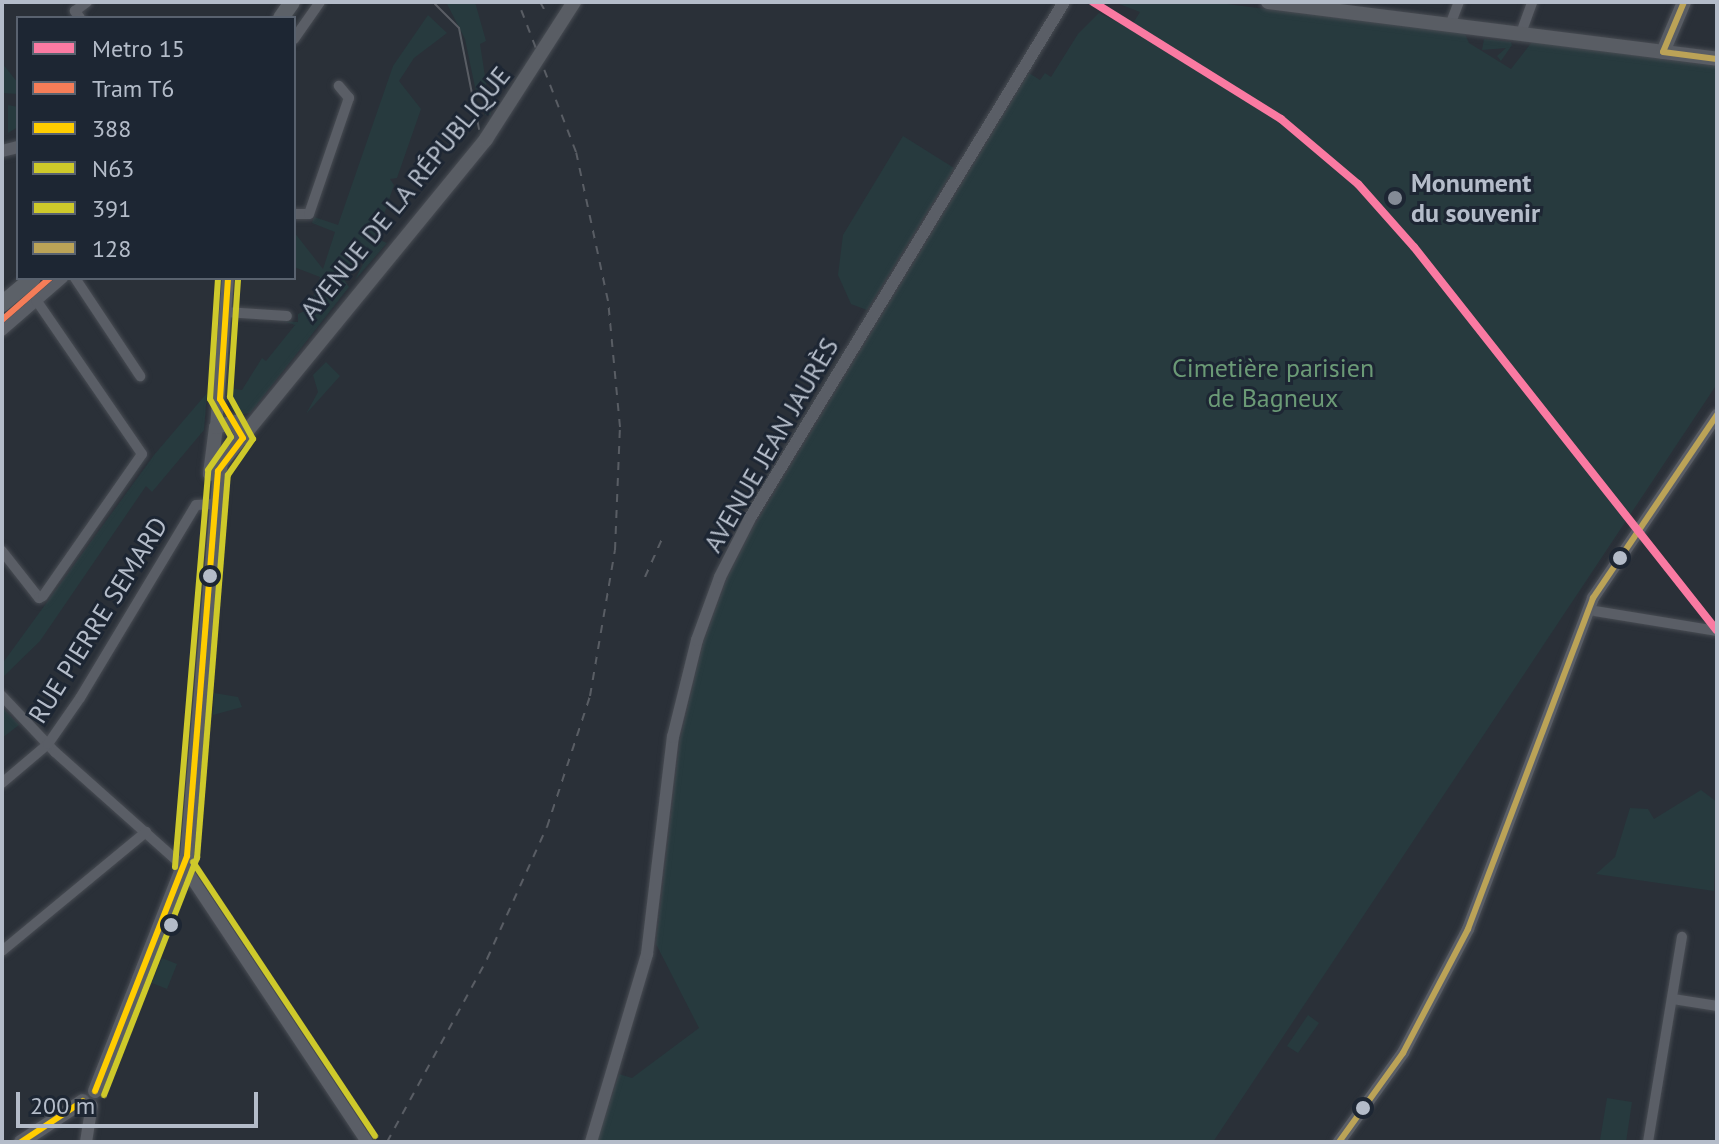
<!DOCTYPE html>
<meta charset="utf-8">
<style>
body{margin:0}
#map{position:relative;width:1719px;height:1144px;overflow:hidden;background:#2a3038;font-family:"PT Sans",sans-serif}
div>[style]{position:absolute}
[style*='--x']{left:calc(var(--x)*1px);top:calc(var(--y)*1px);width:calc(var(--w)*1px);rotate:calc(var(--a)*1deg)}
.green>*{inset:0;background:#273a3e}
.roads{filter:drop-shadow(0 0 2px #484c53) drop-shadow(0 0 2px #484c53)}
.minor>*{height:10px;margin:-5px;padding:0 5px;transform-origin:5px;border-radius:5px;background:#5a5e66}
.tertiary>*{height:12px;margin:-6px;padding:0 6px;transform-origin:6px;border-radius:6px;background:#5a5e66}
.secondary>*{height:14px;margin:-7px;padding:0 7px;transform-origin:7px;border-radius:7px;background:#595d64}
.primary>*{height:16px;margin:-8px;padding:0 8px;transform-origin:8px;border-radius:8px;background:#5c6168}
.tram>*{height:2px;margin:-1px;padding:0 1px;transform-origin:1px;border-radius:1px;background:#595d64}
.rail>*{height:2px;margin-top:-1px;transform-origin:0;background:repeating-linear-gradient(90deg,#595d64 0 8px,transparent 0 16px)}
.bus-1>*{height:6px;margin:-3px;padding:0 3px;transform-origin:3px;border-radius:3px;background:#ffcd01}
.bus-2>*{height:6px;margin:-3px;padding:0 3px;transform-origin:3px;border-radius:3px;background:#cec92a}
.bus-3>*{height:6px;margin:-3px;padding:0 3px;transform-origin:3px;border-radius:3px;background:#cec92b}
.bus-4>*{height:6px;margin:-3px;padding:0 3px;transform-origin:3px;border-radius:3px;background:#bba357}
.tram-1>*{height:6px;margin:-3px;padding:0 3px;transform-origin:3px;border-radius:3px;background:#f57d58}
.metro-1>*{height:8px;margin:-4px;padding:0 4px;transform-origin:4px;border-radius:4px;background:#fa7aa2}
.dots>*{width:22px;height:22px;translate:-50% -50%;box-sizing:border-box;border:4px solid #1d2633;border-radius:50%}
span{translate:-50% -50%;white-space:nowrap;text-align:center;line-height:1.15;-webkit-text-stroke:6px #1d2633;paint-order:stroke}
.poi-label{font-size:26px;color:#b4bcc9;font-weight:700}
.left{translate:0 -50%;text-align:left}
.street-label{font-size:26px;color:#b4bcc9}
.park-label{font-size:26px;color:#6b9a76}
.frame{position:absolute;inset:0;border:4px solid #b4bcc9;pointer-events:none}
.legend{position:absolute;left:16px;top:16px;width:280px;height:264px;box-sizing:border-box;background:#1d2633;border:2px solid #59626f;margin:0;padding:10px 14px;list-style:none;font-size:24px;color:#b4bcc9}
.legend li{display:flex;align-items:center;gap:16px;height:40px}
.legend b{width:40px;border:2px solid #59626f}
.scale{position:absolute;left:16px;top:1092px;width:242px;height:36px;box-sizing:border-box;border:4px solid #b4bcc9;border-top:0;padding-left:10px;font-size:24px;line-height:28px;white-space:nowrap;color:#b4bcc9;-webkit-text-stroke:6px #1d2633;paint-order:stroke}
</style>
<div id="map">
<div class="green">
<i style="clip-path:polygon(446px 2px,475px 2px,486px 41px,480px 44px,491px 115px,485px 115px,482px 91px,476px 92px,465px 39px)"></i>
<i style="clip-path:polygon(1114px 2px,1211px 2px,1465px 34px,1469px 43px,1511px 69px,1532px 42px,1717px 66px,1717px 384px,1213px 1142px,597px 1142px,619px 1074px,632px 1078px,699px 1028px,656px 944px,680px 740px,703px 644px,726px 581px,750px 533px,1029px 73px,1040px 80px,1045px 73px,1051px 77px,1078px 34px,1099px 13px,1130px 28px,1140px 12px)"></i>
<i style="clip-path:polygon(428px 15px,447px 33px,414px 58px,399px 81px,421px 109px,397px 178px,390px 179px,394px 185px,376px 238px,387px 243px,355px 280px,369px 252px,365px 250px,345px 281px,349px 287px,250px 413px,237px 415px,231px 408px,232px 382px,234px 389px,242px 390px,262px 358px,266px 361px,295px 325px,282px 321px,298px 322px,298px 314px,309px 309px,320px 277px,294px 267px,294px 232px,323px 269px,335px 232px,312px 223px,314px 217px,338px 225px,393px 66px)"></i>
<i style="clip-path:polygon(1484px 39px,1511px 42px,1512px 45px,1501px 61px,1497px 56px,1506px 48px,1482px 50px)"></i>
<i style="clip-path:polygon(2px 63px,18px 83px,18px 94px,2px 93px)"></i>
<i style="clip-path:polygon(8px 105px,18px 107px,18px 127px,8px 133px)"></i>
<i style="clip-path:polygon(903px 136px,954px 168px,867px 310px,851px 304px,838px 275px,843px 235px)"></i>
<i style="clip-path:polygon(326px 362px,340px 376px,306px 414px,318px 392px,313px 375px)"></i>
<i style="clip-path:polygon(207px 393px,204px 430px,152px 492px,146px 486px,40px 641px,2px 678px,2px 664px,154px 455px)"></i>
<i style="clip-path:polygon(214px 693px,238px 697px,242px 707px,213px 715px)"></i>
<i style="clip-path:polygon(2px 707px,19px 725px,2px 738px)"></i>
<i style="clip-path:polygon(1701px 790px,1717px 802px,1714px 891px,1596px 874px,1615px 857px,1630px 808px,1648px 809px,1654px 819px)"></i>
<i style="clip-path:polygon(162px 958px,177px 964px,167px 989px,152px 983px)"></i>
<i style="clip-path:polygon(1308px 1015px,1319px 1023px,1298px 1053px,1287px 1046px)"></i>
<i style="clip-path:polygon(1607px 1098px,1632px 1102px,1626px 1142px,1600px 1140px)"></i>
</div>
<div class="roads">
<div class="minor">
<i style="--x:80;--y:18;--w:9;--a:-126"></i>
<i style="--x:75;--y:11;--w:15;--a:-37"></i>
<i style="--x:1450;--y:25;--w:25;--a:-69"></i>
<i style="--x:1521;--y:33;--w:33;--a:-70"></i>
<i style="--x:294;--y:39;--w:45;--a:-54.9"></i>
<i style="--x:294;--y:214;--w:15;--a:0"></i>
<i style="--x:309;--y:214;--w:123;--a:-71"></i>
<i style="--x:349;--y:98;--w:16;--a:-130"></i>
<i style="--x:75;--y:278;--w:118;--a:56.4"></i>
<i style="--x:225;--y:312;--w:62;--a:3.7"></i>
<i style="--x:2;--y:331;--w:81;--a:-41"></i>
<i style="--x:2;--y:551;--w:60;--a:51.8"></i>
<i style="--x:39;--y:598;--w:4;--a:-27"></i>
<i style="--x:43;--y:596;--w:173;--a:-55.1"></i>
<i style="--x:142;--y:454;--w:186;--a:-124.5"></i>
<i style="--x:1595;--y:611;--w:124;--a:9.3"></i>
<i style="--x:2;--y:696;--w:77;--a:46.6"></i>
<i style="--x:55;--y:752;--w:174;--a:41.7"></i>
<i style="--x:2;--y:783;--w:60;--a:-40.3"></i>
<i style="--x:48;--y:744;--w:56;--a:-55.2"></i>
<i style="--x:80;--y:698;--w:225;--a:-59"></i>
<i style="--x:196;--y:505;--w:20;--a:-3"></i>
<i style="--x:2;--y:951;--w:187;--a:-39.6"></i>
<i style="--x:1673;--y:999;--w:45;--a:9"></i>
<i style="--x:1648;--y:1142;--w:208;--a:-80.6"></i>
</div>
<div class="tertiary">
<i style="--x:2;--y:151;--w:16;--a:-14"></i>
<i style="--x:216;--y:427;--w:149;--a:-85.4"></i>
<i style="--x:185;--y:868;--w:329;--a:56.4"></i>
<i style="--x:86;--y:1142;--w:37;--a:-81"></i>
<i style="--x:591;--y:1142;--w:196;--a:-73.4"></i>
<i style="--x:647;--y:954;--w:219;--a:-83.2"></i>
<i style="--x:673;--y:737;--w:100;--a:-76.1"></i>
<i style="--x:697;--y:640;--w:67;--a:-69.9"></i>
<i style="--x:720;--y:577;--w:66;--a:-63"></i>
<i style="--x:750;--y:518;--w:604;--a:-58.68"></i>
<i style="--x:1339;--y:1142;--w:110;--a:-54.3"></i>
<i style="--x:1403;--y:1053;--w:140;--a:-62.3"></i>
<i style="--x:1468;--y:929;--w:354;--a:-69.3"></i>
<i style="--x:1593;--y:598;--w:221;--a:-55.9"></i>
</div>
<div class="secondary">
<i style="--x:1268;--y:2;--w:453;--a:7.2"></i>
<i style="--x:1663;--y:52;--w:54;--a:-67.2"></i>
<i style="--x:210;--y:474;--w:47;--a:-82.7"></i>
<i style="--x:216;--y:427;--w:20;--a:-15"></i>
<i style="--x:235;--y:422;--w:18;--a:63"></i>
<i style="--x:95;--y:1091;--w:252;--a:-68.6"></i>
<i style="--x:187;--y:856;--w:394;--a:-85.1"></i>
<i style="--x:221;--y:463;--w:419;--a:-50.7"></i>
<i style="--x:486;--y:139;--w:163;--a:-57.3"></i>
<i style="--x:21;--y:1142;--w:74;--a:-33.5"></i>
</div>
<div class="primary">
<i style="--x:281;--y:18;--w:19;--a:-55"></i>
<i style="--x:2;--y:304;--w:40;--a:-40"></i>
</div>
</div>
<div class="tram">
<i style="--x:435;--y:4;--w:34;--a:45"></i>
<i style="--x:459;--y:28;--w:103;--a:78.8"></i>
</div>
<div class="rail">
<i style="--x:540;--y:2;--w:8;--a:60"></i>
<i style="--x:556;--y:2;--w:1;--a:45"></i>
<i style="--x:645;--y:577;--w:42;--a:-65.9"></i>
<i style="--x:387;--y:1142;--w:209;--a:-61.3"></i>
<i style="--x:487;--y:959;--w:145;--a:-65.6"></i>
<i style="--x:547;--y:827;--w:138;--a:-71.8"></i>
<i style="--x:590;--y:696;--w:148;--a:-80.3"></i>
<i style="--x:615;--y:550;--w:123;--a:-87.7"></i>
<i style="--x:620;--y:427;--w:127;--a:-95.4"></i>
<i style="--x:608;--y:301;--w:152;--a:-102.1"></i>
<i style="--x:576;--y:152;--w:161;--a:-111.1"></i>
</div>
<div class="bus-1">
<i style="--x:95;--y:1091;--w:252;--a:-68.6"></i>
<i style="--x:187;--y:856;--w:386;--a:-85.4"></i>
<i style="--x:218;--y:471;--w:41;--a:-52.9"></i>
<i style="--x:243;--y:438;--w:45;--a:-120.5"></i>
<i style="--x:220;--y:399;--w:121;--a:-86.2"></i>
<i style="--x:21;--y:1142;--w:74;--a:-33.5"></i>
</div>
<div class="bus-2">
<i style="--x:104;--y:1095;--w:255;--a:-68.6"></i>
<i style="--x:197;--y:858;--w:384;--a:-85.4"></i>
<i style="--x:228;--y:475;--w:44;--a:-55.2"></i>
<i style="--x:253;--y:439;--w:48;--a:-118.7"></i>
<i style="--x:230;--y:397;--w:118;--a:-86.1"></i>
</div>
<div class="bus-3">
<i style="--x:193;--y:862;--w:329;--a:56.4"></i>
<i style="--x:175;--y:867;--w:398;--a:-85.2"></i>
<i style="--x:208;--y:470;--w:40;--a:-55.1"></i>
<i style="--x:231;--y:437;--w:43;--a:-118.9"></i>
<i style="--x:210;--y:399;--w:121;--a:-86.2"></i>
</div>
<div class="bus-4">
<i style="--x:1684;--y:2;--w:54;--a:112.8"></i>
<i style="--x:1663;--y:52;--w:54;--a:7.4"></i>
<i style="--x:1339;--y:1142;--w:110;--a:-54.3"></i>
<i style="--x:1403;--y:1053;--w:140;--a:-62.3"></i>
<i style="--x:1468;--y:929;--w:354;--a:-69.3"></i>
<i style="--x:1593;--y:598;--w:221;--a:-55.9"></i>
</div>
<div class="tram-1">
<i style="--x:2;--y:320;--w:64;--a:-41.2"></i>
</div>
<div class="metro-1">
<i style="--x:1093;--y:2;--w:221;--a:31.9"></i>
<i style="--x:1281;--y:119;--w:101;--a:40.2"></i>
<i style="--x:1358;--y:184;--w:84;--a:48.4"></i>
<i style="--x:1414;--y:247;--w:488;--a:51.7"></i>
</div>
<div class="dots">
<i style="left:1395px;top:198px;background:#848b96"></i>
<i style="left:1620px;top:558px;background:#b4bcc9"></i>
<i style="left:210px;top:576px;background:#b4bcc9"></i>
<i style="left:171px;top:925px;background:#b4bcc9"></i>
<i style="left:1363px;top:1108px;background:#b4bcc9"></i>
</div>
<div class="poi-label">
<span class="left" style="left:1411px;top:198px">Monument<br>du souvenir</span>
</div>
<div class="street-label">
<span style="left:405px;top:193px;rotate:-51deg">AVENUE DE LA RÉPUBLIQUE</span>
<span style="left:771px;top:445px;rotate:-60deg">AVENUE JEAN JAURÈS</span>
<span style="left:98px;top:620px;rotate:-58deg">RUE PIERRE SEMARD</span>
</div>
<div class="park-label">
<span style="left:1273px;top:383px">Cimetière parisien<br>de Bagneux</span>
</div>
<div class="frame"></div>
<ul class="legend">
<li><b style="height:10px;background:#fa7aa2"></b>Metro 15</li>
<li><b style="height:10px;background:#f57d58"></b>Tram T6</li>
<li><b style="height:10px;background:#ffcd01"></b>388</li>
<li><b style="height:10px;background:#cec92a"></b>N63</li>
<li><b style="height:10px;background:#cec92b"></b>391</li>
<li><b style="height:10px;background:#bba357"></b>128</li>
</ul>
<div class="scale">200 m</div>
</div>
